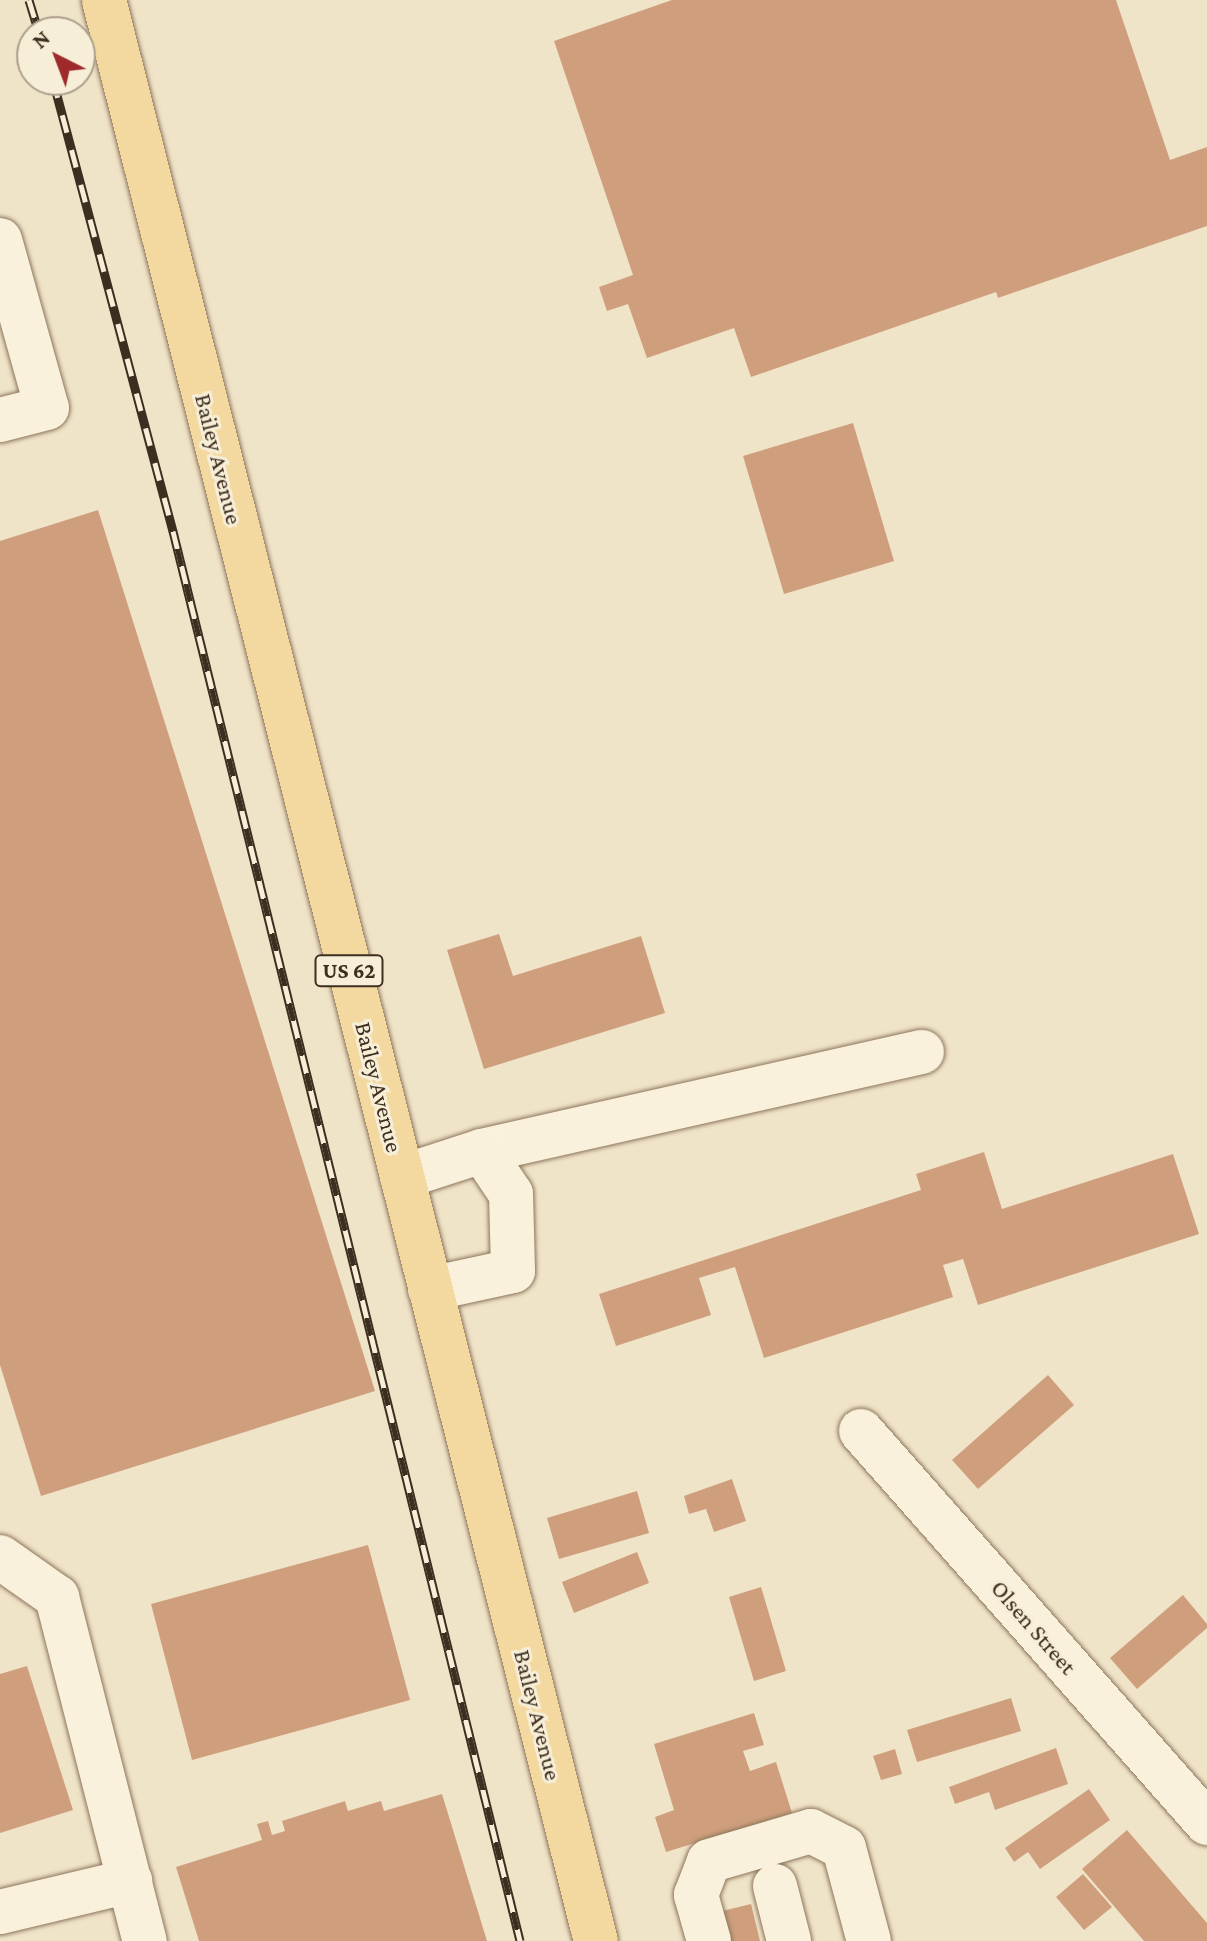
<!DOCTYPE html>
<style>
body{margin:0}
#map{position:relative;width:1207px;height:1941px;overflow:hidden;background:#f0e4c8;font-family:"Crimson Pro",serif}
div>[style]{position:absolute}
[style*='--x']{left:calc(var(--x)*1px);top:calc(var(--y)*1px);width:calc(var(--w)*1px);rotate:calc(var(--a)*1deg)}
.building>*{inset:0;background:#cf9f7d}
.roads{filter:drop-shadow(0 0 2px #8d765c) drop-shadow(0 0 2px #8d765c)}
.minor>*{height:44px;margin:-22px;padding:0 22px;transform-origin:22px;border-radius:22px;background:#faf1dc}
.major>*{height:44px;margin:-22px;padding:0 22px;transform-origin:22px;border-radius:22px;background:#f3d9a0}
.rail>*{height:9px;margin-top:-4.5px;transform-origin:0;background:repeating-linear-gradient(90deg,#f7eed8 0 18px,#3d2e20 0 36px);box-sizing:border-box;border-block:2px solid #3d2e20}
span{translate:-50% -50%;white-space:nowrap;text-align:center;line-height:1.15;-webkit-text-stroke:6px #f7eed8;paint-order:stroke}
.shield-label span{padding:2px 6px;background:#f7eed8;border:2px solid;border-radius:6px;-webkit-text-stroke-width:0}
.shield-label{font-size:22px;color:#3d2e20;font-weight:700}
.street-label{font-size:24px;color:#3d2e20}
.north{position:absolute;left:16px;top:16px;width:80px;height:80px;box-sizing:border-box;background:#f7eed8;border:2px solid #ada18e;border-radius:50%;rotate:318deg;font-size:22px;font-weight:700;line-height:32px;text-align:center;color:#3d2e20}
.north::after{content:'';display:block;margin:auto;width:28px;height:36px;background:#9e2a2b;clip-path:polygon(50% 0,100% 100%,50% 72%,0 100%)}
</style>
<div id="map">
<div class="building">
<i style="clip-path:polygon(672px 0,1116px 0,1170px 160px,1207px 147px,1207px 226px,998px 298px,996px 292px,751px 377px,734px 328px,647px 358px,628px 304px,607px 311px,599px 287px,633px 275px,554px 41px)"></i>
<i style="clip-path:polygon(853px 423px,894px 561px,784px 594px,743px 456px)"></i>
<i style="clip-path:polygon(98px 510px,375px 1391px,41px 1496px,0 1365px,0 541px)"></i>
<i style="clip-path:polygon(499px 934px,513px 976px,641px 936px,665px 1013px,484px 1069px,447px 950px)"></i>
<i style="clip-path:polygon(984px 1152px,1002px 1209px,1173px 1154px,1199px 1234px,978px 1305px,963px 1259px,943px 1265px,953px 1297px,764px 1358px,735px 1267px,699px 1278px,711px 1315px,616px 1346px,599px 1294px,921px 1190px,916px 1174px)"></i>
<i style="clip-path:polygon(1048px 1375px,1074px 1405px,978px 1489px,952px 1460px)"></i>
<i style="clip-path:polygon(732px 1479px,746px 1521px,714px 1532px,706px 1509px,689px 1514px,684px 1496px)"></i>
<i style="clip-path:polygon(637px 1491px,649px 1533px,559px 1559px,547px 1518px)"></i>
<i style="clip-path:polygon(368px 1545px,410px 1700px,192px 1760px,151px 1604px)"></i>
<i style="clip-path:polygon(637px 1552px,649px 1583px,574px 1613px,562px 1582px)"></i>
<i style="clip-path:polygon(761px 1587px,786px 1671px,754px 1681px,729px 1597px)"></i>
<i style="clip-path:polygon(1183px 1595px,1207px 1624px,1207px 1628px,1137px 1689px,1110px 1658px)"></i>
<i style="clip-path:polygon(27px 1666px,73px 1810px,0 1833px,0 1674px)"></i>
<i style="clip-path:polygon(1011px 1698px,1021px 1731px,917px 1762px,907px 1730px)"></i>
<i style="clip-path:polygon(754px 1713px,764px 1745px,743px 1751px,750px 1771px,776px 1762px,792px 1813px,666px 1852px,655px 1817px,674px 1810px,654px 1744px)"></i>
<i style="clip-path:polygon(1056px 1748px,1068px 1784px,995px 1810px,989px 1792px,955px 1804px,949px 1787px)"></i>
<i style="clip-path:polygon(895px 1749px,902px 1774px,881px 1780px,873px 1756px)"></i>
<i style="clip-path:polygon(1089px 1789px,1110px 1820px,1040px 1869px,1028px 1852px,1014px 1862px,1005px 1848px)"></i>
<i style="clip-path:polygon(442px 1794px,487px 1941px,199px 1941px,176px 1867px,262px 1840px,257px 1824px,268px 1821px,272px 1835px,285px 1831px,282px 1821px,345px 1801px,348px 1811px,381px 1801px,384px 1811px)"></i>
<i style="clip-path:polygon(1127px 1830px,1207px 1923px,1207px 1941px,1144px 1941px,1082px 1869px)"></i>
<i style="clip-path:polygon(1083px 1874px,1112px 1907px,1084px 1930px,1056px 1897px)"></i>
<i style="clip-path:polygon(751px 1904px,760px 1941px,721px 1941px,714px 1913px)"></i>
</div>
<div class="roads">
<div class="minor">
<i style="--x:0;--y:240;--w:174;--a:74.4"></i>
<i style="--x:47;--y:408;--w:49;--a:165.7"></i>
<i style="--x:482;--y:1151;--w:451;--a:-12.7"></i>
<i style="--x:402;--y:1177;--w:84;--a:-18"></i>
<i style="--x:482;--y:1151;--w:52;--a:56"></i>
<i style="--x:511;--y:1194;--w:77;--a:88.5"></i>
<i style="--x:513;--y:1271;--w:85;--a:167.8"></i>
<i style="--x:861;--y:1431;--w:523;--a:48.57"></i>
<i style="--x:0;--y:1557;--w:70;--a:35.1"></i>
<i style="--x:57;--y:1597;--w:355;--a:75.7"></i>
<i style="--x:775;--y:1886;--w:57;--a:75.7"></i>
<i style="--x:0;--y:1912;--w:134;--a:-13.4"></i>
<i style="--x:709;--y:1941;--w:48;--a:-105.8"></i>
<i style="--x:696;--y:1895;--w:36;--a:-69"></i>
<i style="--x:709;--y:1861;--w:106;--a:-16.4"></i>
<i style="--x:811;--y:1831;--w:37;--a:27"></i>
<i style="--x:844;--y:1848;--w:96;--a:75"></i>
</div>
<div class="major">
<i style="--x:104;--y:0;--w:2002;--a:75.78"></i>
</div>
</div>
<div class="rail">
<i style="--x:29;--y:0;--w:34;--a:73"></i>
<i style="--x:53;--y:80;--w:467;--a:75.1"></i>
<i style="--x:173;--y:531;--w:1452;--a:76.17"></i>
</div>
<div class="shield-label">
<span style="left:349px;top:971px">US 62</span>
</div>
<div class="street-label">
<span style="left:219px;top:459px;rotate:76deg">Bailey Avenue</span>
<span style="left:379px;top:1087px;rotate:76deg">Bailey Avenue</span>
<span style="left:1034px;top:1627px;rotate:49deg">Olsen Street</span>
<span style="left:538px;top:1715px;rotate:76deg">Bailey Avenue</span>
</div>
<div class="north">N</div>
</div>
